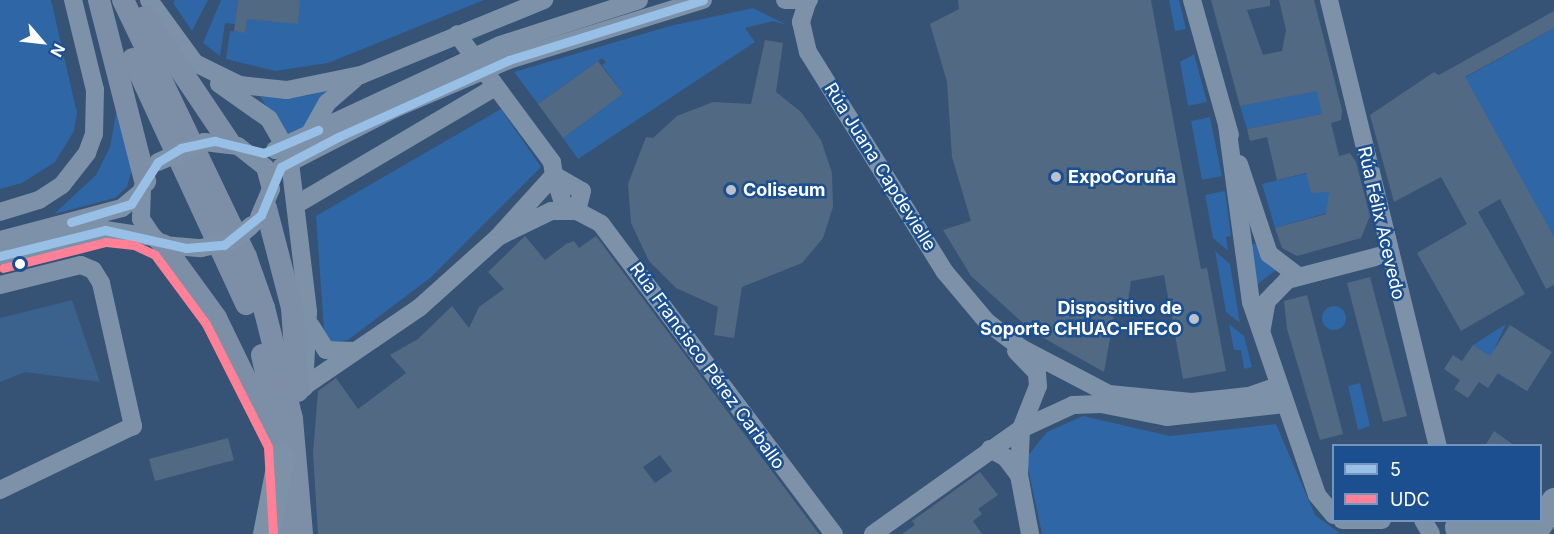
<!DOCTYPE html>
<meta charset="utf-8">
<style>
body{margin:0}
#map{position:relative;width:1554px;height:534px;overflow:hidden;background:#365274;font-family:Inter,sans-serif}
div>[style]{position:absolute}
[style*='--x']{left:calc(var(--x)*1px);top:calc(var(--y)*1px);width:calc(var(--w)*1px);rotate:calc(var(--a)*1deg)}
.green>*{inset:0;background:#2f66a5}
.round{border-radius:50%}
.water>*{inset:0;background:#3b618d}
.building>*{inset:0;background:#526984}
.minor>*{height:18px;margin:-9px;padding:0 9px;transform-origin:9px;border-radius:9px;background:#7d92a8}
.major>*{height:22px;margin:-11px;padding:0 11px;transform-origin:11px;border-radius:11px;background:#7d8ea7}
.highway>*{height:27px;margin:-13.5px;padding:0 13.5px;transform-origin:13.5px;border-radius:13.5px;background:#7e92a7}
.minor-bridge>*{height:18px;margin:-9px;padding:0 9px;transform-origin:9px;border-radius:9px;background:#7d92a8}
.bus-1>*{height:9px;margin:-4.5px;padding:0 4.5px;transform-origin:4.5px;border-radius:4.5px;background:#98c0e7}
.bus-2>*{height:9px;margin:-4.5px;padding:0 4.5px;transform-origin:4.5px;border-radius:4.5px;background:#ff8097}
.dots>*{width:16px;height:16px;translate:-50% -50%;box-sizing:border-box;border:3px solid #1b4f8f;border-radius:50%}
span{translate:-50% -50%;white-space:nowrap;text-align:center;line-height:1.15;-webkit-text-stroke:5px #1b4f8f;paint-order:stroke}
.street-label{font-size:18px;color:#fff}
.poi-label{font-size:18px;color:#fff;font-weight:700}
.left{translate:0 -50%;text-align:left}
.right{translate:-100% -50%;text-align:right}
.legend{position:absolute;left:1332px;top:444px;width:210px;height:78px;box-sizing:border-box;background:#1b4f8f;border:2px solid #7695bc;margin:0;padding:8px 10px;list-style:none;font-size:18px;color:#fff}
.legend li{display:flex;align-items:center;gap:12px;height:30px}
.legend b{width:30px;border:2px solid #7695bc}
.north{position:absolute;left:12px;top:12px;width:60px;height:60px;-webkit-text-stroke:4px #1b4f8f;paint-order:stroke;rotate:118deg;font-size:16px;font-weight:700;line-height:24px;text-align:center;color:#fff}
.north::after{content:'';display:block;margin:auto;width:21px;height:27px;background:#fff;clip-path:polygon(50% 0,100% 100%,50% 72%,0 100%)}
</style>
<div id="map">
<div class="green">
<i style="clip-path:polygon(0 0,51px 0,77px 113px,74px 131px,55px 162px,22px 183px,0 189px)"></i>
<i style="clip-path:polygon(175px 0,208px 0,192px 31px,173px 3px)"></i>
<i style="clip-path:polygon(221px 0,238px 0,235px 24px,225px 23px,220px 56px,203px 43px)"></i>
<i style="clip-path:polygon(250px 0,484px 0,328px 63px,275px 71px,226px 59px,230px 31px,245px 32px)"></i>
<i style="clip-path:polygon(1169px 0,1179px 0,1186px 29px,1175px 31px)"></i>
<i style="clip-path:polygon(753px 8px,787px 25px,773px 21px,745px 28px,755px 42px,578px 159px,563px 138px,623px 94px,602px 65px,606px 62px,602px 58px,538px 104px,514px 72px,670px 26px)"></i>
<i style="clip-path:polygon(1554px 28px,1554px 237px,1461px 80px)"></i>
<i style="clip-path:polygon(1194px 54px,1207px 102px,1188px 106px,1180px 62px)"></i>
<i style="clip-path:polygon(1335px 87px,1322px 114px,1247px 129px,1240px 106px)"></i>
<i style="clip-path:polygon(334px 89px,296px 150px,260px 97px,306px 96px)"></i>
<i style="clip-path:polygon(117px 108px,132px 169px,127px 187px,115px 198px,54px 214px,96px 175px,110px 147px)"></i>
<i style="clip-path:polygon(501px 109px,541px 167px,430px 278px,348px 340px,331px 342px,324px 330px,316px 216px)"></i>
<i style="clip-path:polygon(1210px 117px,1222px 176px,1202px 180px,1191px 121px)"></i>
<i style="clip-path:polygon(1333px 167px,1327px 213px,1275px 228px,1262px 184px)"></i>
<i style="clip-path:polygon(1225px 191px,1231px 236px,1226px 237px,1228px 251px,1213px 238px,1205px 195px)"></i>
<i style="clip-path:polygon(1258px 243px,1276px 270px,1254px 287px,1248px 245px)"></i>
<i style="clip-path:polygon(1215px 251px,1230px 264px,1240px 323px,1226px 312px)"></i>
<i class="round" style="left:1322px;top:306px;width:24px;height:24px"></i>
<i style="clip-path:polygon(1229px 324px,1244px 336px,1252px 367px,1244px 369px,1241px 350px,1234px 350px)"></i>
<i style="clip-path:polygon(1506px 324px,1492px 354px,1514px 370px,1508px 380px,1481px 363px,1487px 354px,1473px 345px)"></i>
<i style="clip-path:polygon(1360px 383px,1370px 426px,1358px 430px,1348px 386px)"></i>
<i style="clip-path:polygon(1083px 416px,1170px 436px,1276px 424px,1315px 515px,1341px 534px,1042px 534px,1026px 458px,1047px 432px)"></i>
</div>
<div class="water">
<i style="clip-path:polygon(72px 300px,100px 382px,25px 372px,0 382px,0 318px)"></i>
</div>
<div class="building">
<i style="clip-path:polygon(238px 0,300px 0,298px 24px,247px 19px,245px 33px,234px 31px)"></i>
<i style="clip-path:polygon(958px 0,1151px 0,1201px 269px,1207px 268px,1226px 371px,1183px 379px,1164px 275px,1131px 281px,1128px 301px,1117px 299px,1104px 372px,1033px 332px,971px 276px,943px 230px,971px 221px,952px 157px,947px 82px,930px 24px,959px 9px)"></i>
<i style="clip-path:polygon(1211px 0,1270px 0,1270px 6px,1247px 10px,1263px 55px,1282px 51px,1286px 30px,1279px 0,1314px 0,1342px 110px,1341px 120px,1331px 123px,1339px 156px,1350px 153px,1356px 162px,1370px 216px,1361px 238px,1297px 256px,1282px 248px,1275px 228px,1326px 214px,1329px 192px,1311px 193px,1306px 173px,1277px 180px,1267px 137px,1250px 141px,1247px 129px,1322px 114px,1317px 91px,1240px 106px)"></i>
<i style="clip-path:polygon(1554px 11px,1554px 28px,1465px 77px,1554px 237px,1554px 285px,1546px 289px,1500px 199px,1478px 212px,1525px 294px,1461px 331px,1417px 253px,1467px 224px,1441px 177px,1394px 202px,1370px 115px,1434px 72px,1439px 75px)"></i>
<i style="clip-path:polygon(765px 40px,783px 43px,776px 92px,801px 112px,821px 140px,832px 173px,833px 207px,823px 238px,802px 263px,742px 287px,734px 338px,714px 335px,718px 307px,676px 288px,649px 261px,631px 223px,628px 184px,646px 137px,653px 138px,677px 116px,713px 102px,751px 104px)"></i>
<i style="clip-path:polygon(598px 61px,623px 94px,563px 138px,538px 104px)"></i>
<i style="clip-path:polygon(evenodd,525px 236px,545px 260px,566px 244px,574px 241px,579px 248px,596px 236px,819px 534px,318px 534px,313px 453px,318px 391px,336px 378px,358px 409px,406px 373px,390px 355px,418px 339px,452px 306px,469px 328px,479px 307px,504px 289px,488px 272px,525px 236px,660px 455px,672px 471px,655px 483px,643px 467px,660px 455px)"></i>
<i style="clip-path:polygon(1370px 277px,1407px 416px,1383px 422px,1347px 283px)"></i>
<i style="clip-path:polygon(1307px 295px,1343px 434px,1320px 440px,1287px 329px,1284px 301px)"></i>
<i style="clip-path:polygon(1510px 325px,1552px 352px,1527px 391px,1498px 373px,1488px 388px,1479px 382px,1468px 398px,1454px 389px,1460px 380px,1444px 369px,1453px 355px,1462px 361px,1473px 345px,1490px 356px)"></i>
<i style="clip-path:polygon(1494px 431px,1515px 446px,1485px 446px)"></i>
<i style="clip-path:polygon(228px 438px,234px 460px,155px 481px,149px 459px)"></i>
<i style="clip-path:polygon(980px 472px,998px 495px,978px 509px,982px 514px,973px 521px,982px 534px,902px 534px,915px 525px,912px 521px)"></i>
</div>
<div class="minor">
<i style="--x:149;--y:0;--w:78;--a:53.9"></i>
<i style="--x:195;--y:63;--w:50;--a:26.1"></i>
<i style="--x:240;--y:85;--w:47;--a:6.1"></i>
<i style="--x:287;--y:90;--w:76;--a:-11.5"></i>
<i style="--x:361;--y:75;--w:198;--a:-22.3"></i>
<i style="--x:785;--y:0;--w:24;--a:0"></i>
<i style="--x:808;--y:0;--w:23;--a:108"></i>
<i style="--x:801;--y:22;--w:31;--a:77"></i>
<i style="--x:808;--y:52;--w:259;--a:58.1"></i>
<i style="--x:945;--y:272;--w:65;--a:50"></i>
<i style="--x:987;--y:322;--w:43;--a:37.4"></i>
<i style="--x:1021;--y:348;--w:99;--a:27.6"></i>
<i style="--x:1109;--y:394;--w:83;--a:5.5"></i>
<i style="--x:1192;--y:402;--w:57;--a:-6"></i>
<i style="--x:1249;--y:396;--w:31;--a:-19"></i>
<i style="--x:1192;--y:0;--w:140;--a:74.3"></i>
<i style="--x:1329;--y:0;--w:459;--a:76.3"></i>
<i style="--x:500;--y:45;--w:146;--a:-17.9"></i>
<i style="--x:509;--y:60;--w:203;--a:-17.2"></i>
<i style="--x:219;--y:84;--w:61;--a:35"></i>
<i style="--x:269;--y:119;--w:40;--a:60.3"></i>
<i style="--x:289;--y:154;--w:159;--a:83.1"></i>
<i style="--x:308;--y:312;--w:76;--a:93"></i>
<i style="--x:1227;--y:125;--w:179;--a:82.3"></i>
<i style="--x:1251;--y:302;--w:204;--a:71.1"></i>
<i style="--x:1317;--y:495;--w:26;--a:50"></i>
<i style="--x:204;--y:142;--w:34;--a:7"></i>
<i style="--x:238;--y:146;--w:34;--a:38"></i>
<i style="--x:265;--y:167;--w:23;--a:75"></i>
<i style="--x:271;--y:189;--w:30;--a:113"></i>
<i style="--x:304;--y:144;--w:47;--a:-60.7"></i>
<i style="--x:327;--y:103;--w:37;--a:-41"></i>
<i style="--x:1239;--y:164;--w:95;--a:71.6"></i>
<i style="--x:1269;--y:254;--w:35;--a:37"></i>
<i style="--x:142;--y:189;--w:30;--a:92"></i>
<i style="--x:141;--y:219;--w:22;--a:56"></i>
<i style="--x:153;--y:237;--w:13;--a:39"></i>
<i style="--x:163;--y:245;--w:38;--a:5"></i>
<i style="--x:299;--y:203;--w:228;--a:-30.6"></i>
<i style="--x:565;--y:209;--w:36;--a:-108"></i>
<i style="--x:554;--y:175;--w:32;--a:30"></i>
<i style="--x:582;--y:191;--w:21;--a:104"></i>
<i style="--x:0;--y:212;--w:41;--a:-17.1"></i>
<i style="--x:39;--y:200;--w:27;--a:-33"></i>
<i style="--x:62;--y:185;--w:41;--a:-52"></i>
<i style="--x:87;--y:153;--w:20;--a:-70"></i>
<i style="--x:94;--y:134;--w:44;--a:-88.7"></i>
<i style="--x:95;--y:90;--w:93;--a:-103.7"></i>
<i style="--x:498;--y:237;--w:59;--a:-26.1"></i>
<i style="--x:551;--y:211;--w:26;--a:0"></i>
<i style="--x:577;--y:211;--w:27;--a:28"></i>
<i style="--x:601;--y:224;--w:388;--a:53.1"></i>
<i style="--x:0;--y:240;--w:126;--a:-14.7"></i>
<i style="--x:122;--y:208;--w:25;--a:-40"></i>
<i style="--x:0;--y:256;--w:108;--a:-13.9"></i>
<i style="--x:105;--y:230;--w:49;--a:8.3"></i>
<i style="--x:0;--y:285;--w:83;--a:-13.9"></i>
<i style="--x:81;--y:265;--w:13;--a:23"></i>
<i style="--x:93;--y:270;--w:15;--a:58"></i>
<i style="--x:101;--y:283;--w:147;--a:77.4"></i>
<i style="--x:133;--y:426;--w:148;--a:154.3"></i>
<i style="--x:311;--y:326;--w:28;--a:58"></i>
<i style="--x:326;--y:350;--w:29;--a:2"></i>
<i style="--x:1262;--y:328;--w:27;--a:-80"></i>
<i style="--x:1267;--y:301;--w:29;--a:-46"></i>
<i style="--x:1287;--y:280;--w:103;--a:-14.6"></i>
<i style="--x:1016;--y:351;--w:30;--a:46"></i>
<i style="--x:1037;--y:373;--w:13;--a:86"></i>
<i style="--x:1038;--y:386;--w:46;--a:111.6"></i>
<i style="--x:1021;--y:429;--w:46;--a:92.5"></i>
<i style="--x:306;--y:385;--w:137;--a:-34.3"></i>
<i style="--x:419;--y:308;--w:106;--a:-41.9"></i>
<i style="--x:498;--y:237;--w:84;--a:-47.9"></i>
<i style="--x:554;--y:175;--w:13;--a:-99"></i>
<i style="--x:552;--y:162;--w:159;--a:-126.6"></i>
<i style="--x:990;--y:449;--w:18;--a:29"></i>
<i style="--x:1006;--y:458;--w:21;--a:53"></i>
<i style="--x:1019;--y:475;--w:60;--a:79.4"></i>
<i style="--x:1342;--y:520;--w:40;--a:0"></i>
<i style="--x:1423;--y:520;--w:16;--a:60"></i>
<i style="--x:873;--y:534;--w:181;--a:-35.4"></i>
<i style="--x:1021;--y:429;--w:57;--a:-24.8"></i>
<i style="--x:1073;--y:405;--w:28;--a:-2"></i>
<i style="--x:1101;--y:404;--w:67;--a:11.1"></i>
<i style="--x:1167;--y:417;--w:118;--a:-6.3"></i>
</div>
<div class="major">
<i style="--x:99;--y:0;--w:187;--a:75.7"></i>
<i style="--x:123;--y:0;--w:285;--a:64.4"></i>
<i style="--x:246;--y:257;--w:54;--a:70.6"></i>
<i style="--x:264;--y:308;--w:114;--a:75.8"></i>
<i style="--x:292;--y:419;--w:115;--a:85"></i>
<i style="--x:145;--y:17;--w:151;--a:56.1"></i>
<i style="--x:133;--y:59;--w:270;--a:65.2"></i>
<i style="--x:266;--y:208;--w:103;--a:75.4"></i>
<i style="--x:292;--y:308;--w:83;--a:85.9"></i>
<i style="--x:163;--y:245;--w:90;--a:54"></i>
<i style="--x:216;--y:318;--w:121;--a:64.1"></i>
<i style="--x:262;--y:355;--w:65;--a:77.5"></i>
<i style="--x:276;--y:418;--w:116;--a:85.6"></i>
</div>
<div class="highway">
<i style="--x:1458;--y:527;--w:35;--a:8"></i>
<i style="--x:1493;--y:532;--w:44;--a:-7.8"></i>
<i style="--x:266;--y:534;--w:78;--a:-79"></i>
<i style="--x:1532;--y:534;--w:40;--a:-56"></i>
</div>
<div class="minor-bridge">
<i style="--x:275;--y:150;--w:248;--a:-25"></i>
<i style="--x:158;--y:162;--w:50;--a:-23.5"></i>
<i style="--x:281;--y:167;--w:127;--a:-27.2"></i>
<i style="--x:394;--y:109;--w:125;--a:-23.1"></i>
<i style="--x:201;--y:248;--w:33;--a:-12"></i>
<i style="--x:233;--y:241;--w:25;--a:-40"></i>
</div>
<div class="bus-1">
<i style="--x:71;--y:222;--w:63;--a:-16.7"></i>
<i style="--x:131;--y:204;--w:50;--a:-57.3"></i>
<i style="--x:158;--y:162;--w:27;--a:-31"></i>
<i style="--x:181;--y:148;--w:35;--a:-12"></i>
<i style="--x:215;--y:141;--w:50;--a:13.8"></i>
<i style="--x:264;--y:153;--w:59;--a:-23.1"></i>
<i style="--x:0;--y:256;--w:108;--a:-13.9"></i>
<i style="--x:105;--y:230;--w:83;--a:12.5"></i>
<i style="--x:186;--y:248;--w:38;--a:-5"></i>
<i style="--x:224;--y:245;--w:48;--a:-39"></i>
<i style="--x:261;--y:215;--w:52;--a:-67.4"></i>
<i style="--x:281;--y:167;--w:64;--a:-27.8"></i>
<i style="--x:338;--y:137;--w:188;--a:-24.2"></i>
<i style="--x:509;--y:60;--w:203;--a:-17.2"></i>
</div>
<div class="bus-2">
<i style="--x:3;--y:268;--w:106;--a:-14.2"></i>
<i style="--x:106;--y:242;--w:28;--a:6"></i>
<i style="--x:134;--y:245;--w:23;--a:25"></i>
<i style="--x:155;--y:255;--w:86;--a:53.5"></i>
<i style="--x:206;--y:324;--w:138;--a:63.2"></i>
<i style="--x:268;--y:447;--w:87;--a:86.7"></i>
</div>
<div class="dots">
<i style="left:1056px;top:177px;background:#b9c2ce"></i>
<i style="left:731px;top:190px;background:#b9c2ce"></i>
<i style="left:20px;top:264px;background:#fff"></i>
<i style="left:1194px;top:319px;background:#b9c2ce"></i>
</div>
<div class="street-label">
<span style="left:880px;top:167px;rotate:58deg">Rúa Juana Capdevielle</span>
<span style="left:1381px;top:223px;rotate:77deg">Rúa Félix Acevedo</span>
<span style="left:707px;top:366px;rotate:54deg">Rúa Francisco Pérez Carballo</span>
</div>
<div class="poi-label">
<span class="left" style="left:1068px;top:177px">ExpoCoruña</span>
<span class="left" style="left:743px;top:190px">Coliseum</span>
<span class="right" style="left:1182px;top:319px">Dispositivo de<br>Soporte CHUAC-IFECO</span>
</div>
<ul class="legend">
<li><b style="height:8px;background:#98c0e7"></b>5</li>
<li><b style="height:8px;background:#ff8097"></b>UDC</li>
</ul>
<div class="north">N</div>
</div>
